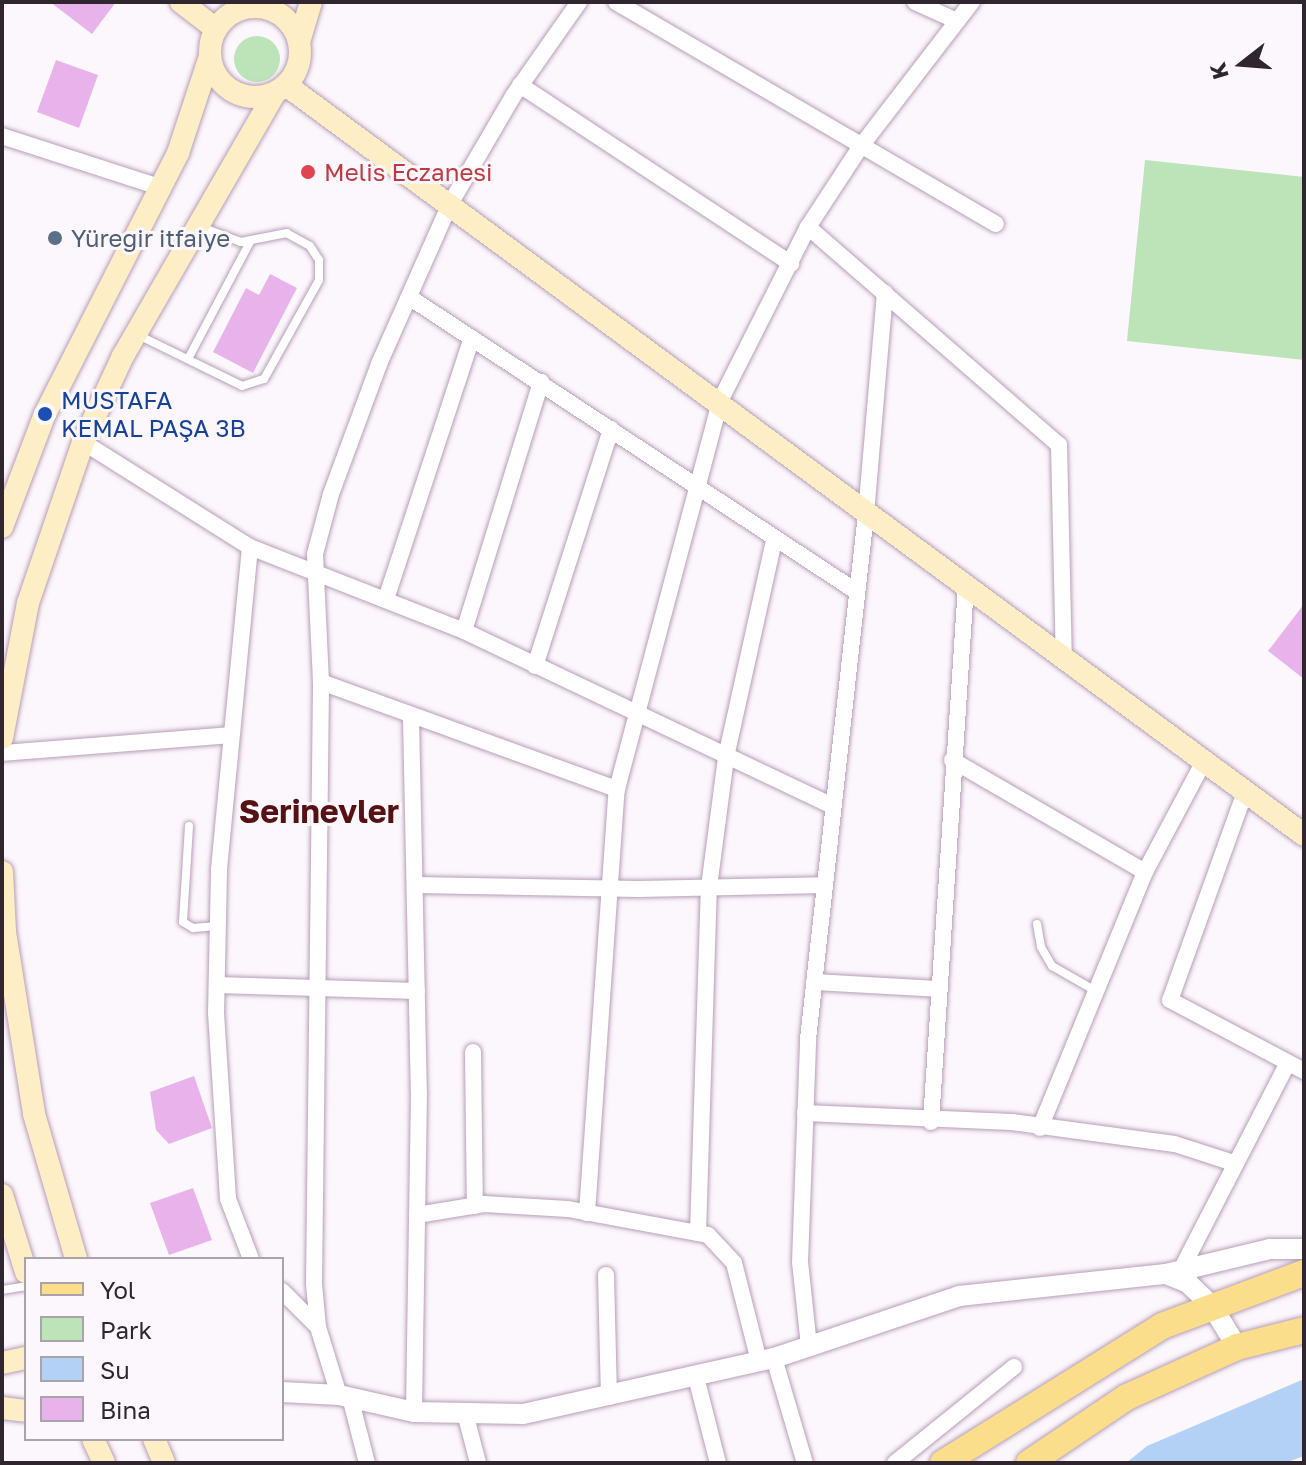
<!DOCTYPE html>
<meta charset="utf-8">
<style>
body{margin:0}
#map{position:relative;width:1306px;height:1465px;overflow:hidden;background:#fcf7fc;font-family:"Golos Text",sans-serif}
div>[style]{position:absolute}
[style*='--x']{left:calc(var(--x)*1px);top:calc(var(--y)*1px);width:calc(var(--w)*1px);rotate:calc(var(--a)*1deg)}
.green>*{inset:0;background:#bde3b8}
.round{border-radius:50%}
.water>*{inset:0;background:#b2d1f4}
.building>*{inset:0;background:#e8b2eb}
.roads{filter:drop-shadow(0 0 2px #b69eb7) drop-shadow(0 0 2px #b69eb7)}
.service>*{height:8px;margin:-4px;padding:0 4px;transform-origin:4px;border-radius:4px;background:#fff}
.minor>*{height:16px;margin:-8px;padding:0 8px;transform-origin:8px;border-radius:8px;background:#fff}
.tertiary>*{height:20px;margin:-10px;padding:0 10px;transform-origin:10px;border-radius:10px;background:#fff}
.secondary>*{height:22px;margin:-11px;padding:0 11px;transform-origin:11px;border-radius:11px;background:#fdeec5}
.secondary>.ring{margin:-11px;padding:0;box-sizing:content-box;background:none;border:22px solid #fdeec5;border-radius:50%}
.primary>*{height:26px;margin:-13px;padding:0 13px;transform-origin:13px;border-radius:13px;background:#fbde8b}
.dots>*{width:22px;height:22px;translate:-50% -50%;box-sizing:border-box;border:4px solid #fcf7fc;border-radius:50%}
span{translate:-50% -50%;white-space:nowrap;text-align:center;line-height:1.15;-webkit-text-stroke:6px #fcf7fc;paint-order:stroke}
.health-label{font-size:24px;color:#be3a42}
.left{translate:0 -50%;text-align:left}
.service-label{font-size:24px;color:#4e5e75}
.transit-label{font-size:24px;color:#164399}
.district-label{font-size:32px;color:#561113;font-weight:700}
.frame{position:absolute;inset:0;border:4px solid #302630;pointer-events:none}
.legend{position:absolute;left:24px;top:1257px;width:260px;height:184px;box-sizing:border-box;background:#fcf7fc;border:2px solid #aaa3aa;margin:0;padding:10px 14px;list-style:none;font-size:24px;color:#302630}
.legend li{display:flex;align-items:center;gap:16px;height:40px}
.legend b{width:40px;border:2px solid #aaa3aa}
.north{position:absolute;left:1202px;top:24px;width:80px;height:80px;-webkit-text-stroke:6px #fcf7fc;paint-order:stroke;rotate:253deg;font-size:22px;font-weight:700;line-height:32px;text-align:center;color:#302630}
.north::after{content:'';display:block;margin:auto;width:28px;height:36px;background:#302630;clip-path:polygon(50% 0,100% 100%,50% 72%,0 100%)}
</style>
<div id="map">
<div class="green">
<i class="round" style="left:234px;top:36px;width:46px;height:46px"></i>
<i style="clip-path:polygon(1145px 160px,1304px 177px,1304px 360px,1127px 341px)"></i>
</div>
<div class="water">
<i style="clip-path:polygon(1304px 1379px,1304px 1456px,1285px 1463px,1126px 1463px,1147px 1446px)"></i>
</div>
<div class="building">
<i style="clip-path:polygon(50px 2px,116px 2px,92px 34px)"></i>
<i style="clip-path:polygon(56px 60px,98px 75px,79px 128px,37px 112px)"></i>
<i style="clip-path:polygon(270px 274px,297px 288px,253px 373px,213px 352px,246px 288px,259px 295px)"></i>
<i style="clip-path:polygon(1304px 604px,1304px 679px,1268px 651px)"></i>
<i style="clip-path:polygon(194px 1076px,212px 1128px,169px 1144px,156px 1130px,150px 1092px)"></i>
<i style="clip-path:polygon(193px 1188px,212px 1240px,169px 1255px,150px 1203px)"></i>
</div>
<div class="roads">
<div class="service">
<i style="--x:136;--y:334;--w:118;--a:26.1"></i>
<i style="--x:242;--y:386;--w:23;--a:-18"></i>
<i style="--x:264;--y:379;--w:113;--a:-60.9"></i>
<i style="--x:319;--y:280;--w:20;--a:-90"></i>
<i style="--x:319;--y:260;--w:17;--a:-123"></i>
<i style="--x:310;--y:246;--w:26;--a:-151"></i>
<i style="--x:287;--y:233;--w:47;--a:168.9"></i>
<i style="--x:241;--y:242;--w:43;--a:-159.4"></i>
<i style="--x:188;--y:359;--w:132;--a:-62.1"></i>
<i style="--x:189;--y:826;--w:96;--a:93.6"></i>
<i style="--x:183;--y:922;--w:12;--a:31"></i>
<i style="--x:193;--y:928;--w:24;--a:-5"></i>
<i style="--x:1037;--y:924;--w:23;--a:80"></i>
<i style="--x:1041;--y:947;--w:22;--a:60"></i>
<i style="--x:1052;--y:966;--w:48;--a:29.7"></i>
<i style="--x:2;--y:1290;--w:24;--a:-9"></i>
</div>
<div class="minor">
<i style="--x:616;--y:2;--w:440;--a:30.3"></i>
<i style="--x:915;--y:2;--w:46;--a:24.3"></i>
<i style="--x:520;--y:85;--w:325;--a:33.4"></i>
<i style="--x:2;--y:136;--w:165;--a:18"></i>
<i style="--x:808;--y:227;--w:332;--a:41"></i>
<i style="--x:1059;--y:445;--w:214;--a:88.7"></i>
<i style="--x:409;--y:297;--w:533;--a:33.36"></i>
<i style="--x:83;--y:442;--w:197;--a:32.2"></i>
<i style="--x:250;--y:547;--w:230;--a:21.4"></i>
<i style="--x:464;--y:631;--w:407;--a:25.4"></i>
<i style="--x:250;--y:547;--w:325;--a:95.5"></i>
<i style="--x:219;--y:871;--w:142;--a:91.2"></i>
<i style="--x:216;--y:1013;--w:186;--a:86.3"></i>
<i style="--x:228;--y:1199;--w:64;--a:69"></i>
<i style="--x:386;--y:599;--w:275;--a:-71.8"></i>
<i style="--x:464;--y:631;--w:261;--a:-72.8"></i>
<i style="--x:535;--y:666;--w:249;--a:-72.2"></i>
<i style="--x:321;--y:682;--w:315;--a:19.9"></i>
<i style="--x:411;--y:718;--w:374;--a:88.8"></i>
<i style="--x:419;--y:1092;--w:320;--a:90.9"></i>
<i style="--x:2;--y:753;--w:229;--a:-4.5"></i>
<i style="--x:952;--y:760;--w:223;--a:30.1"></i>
<i style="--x:1245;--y:792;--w:221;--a:109.8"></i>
<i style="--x:1170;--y:1000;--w:152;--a:27.9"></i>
<i style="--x:415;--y:885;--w:224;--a:1"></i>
<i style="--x:639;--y:889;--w:185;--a:-1.2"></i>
<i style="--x:814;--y:982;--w:124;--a:3.2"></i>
<i style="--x:217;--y:985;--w:200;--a:1.7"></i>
<i style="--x:473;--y:1052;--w:154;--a:89.3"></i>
<i style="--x:805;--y:1113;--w:207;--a:2.5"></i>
<i style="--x:1012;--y:1122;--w:164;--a:7.7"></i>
<i style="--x:1175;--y:1144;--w:62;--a:17.9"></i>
<i style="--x:931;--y:1122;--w:538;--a:-86.27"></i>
<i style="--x:1040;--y:1128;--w:277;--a:-67.7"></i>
<i style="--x:1145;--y:872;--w:126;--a:-62"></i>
<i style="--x:587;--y:1213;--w:425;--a:-86"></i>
<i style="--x:617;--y:789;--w:401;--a:-75.1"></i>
<i style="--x:720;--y:401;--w:195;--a:-63.2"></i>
<i style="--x:808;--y:227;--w:97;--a:-56.8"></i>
<i style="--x:861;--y:146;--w:182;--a:-52.4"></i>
<i style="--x:417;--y:1215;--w:68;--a:-9.3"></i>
<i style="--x:484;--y:1204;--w:84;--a:3.4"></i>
<i style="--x:568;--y:1209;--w:142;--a:10.5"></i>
<i style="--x:708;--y:1235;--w:38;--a:47"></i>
<i style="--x:734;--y:1263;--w:101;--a:75.7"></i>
<i style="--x:698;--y:1233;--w:346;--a:-88.2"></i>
<i style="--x:709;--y:887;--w:131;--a:-82.5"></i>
<i style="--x:726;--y:757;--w:221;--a:-77.5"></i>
<i style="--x:1181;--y:1270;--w:233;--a:-62.7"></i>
<i style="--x:606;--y:1275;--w:122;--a:88.6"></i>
<i style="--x:282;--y:1291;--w:51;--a:45"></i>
<i style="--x:809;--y:1346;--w:84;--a:-96.1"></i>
<i style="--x:800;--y:1262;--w:223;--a:-87.9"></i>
<i style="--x:808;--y:1039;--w:528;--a:-83.7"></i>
<i style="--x:866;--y:514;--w:222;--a:-85.1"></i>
<i style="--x:774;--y:1358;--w:109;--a:73.6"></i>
<i style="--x:696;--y:1377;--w:89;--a:75.7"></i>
<i style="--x:339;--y:1395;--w:71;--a:-107.2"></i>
<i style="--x:318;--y:1327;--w:43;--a:-95.3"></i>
<i style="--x:314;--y:1284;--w:602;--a:-89.33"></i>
<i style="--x:321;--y:682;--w:128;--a:-92.7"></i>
<i style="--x:315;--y:554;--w:62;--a:-75.1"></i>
<i style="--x:331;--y:494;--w:139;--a:-69.7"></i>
<i style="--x:379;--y:364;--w:175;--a:-66.1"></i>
<i style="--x:450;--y:204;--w:125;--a:-59.7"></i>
<i style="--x:513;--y:96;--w:115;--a:-54.9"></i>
<i style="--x:350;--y:1397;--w:68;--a:75.6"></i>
<i style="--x:465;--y:1413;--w:52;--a:75.4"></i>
<i style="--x:895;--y:1463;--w:153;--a:-38.9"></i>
</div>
<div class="tertiary">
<i style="--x:1166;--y:1274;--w:24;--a:22"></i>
<i style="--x:1188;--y:1283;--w:33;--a:44"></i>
<i style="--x:1212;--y:1306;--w:48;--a:58.6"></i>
<i style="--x:282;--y:1392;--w:57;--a:3"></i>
<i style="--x:339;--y:1395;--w:77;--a:12.8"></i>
<i style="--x:414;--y:1412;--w:109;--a:1.1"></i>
<i style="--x:523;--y:1414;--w:257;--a:-12.6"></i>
<i style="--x:774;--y:1358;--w:195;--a:-18.5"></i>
<i style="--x:959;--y:1296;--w:208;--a:-6.1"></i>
<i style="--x:1166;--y:1274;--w:107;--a:-13.5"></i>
<i style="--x:1270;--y:1249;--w:34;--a:0"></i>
</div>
<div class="secondary">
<i style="--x:181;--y:2;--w:44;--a:37.6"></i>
<i class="ring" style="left:210px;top:7px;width:68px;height:68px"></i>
<i style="--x:299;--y:42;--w:42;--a:-73.3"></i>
<i style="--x:286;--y:85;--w:1264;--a:36.38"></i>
<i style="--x:2;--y:527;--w:121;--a:-69.2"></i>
<i style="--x:45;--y:414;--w:293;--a:-63"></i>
<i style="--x:178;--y:153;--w:102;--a:-71.7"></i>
<i style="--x:2;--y:738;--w:137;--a:-79.1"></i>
<i style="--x:28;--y:603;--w:170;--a:-71.1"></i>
<i style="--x:83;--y:442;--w:95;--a:-65.1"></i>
<i style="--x:123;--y:356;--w:302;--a:-60"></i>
<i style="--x:2;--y:872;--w:60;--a:87.1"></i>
<i style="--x:5;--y:932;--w:184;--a:80.9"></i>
<i style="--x:34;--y:1114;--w:151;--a:73.8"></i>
<i style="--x:2;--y:1195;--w:81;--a:72.7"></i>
<i style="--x:2;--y:1363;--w:25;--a:-12"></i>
<i style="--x:2;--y:1408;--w:24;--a:7"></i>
<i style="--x:93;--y:1439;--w:26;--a:65"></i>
<i style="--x:154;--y:1439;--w:26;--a:67"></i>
</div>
<div class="primary">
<i style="--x:943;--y:1463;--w:258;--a:-32"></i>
<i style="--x:1162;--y:1326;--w:152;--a:-20.5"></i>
<i style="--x:1029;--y:1463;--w:118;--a:-34"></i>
<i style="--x:1127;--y:1397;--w:121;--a:-24.4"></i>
<i style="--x:1237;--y:1347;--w:69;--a:-14.2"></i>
</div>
</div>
<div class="dots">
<i style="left:308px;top:172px;background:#e0444e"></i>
<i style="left:55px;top:238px;background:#5c6f8a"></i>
<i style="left:45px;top:414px;background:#1a4fb4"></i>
</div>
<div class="health-label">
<span class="left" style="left:324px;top:172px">Melis Eczanesi</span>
</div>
<div class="service-label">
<span class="left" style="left:71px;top:238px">Yüreğir itfaiye</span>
</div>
<div class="transit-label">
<span class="left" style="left:61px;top:414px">MUSTAFA<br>KEMAL PAŞA 3B</span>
</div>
<div class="district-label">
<span style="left:319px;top:811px">Serinevler</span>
</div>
<div class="frame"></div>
<ul class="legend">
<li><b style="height:10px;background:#fbde8b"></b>Yol</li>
<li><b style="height:22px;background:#bde3b8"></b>Park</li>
<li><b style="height:22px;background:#b2d1f4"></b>Su</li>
<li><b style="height:22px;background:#e8b2eb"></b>Bina</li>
</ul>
<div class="north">K</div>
</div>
